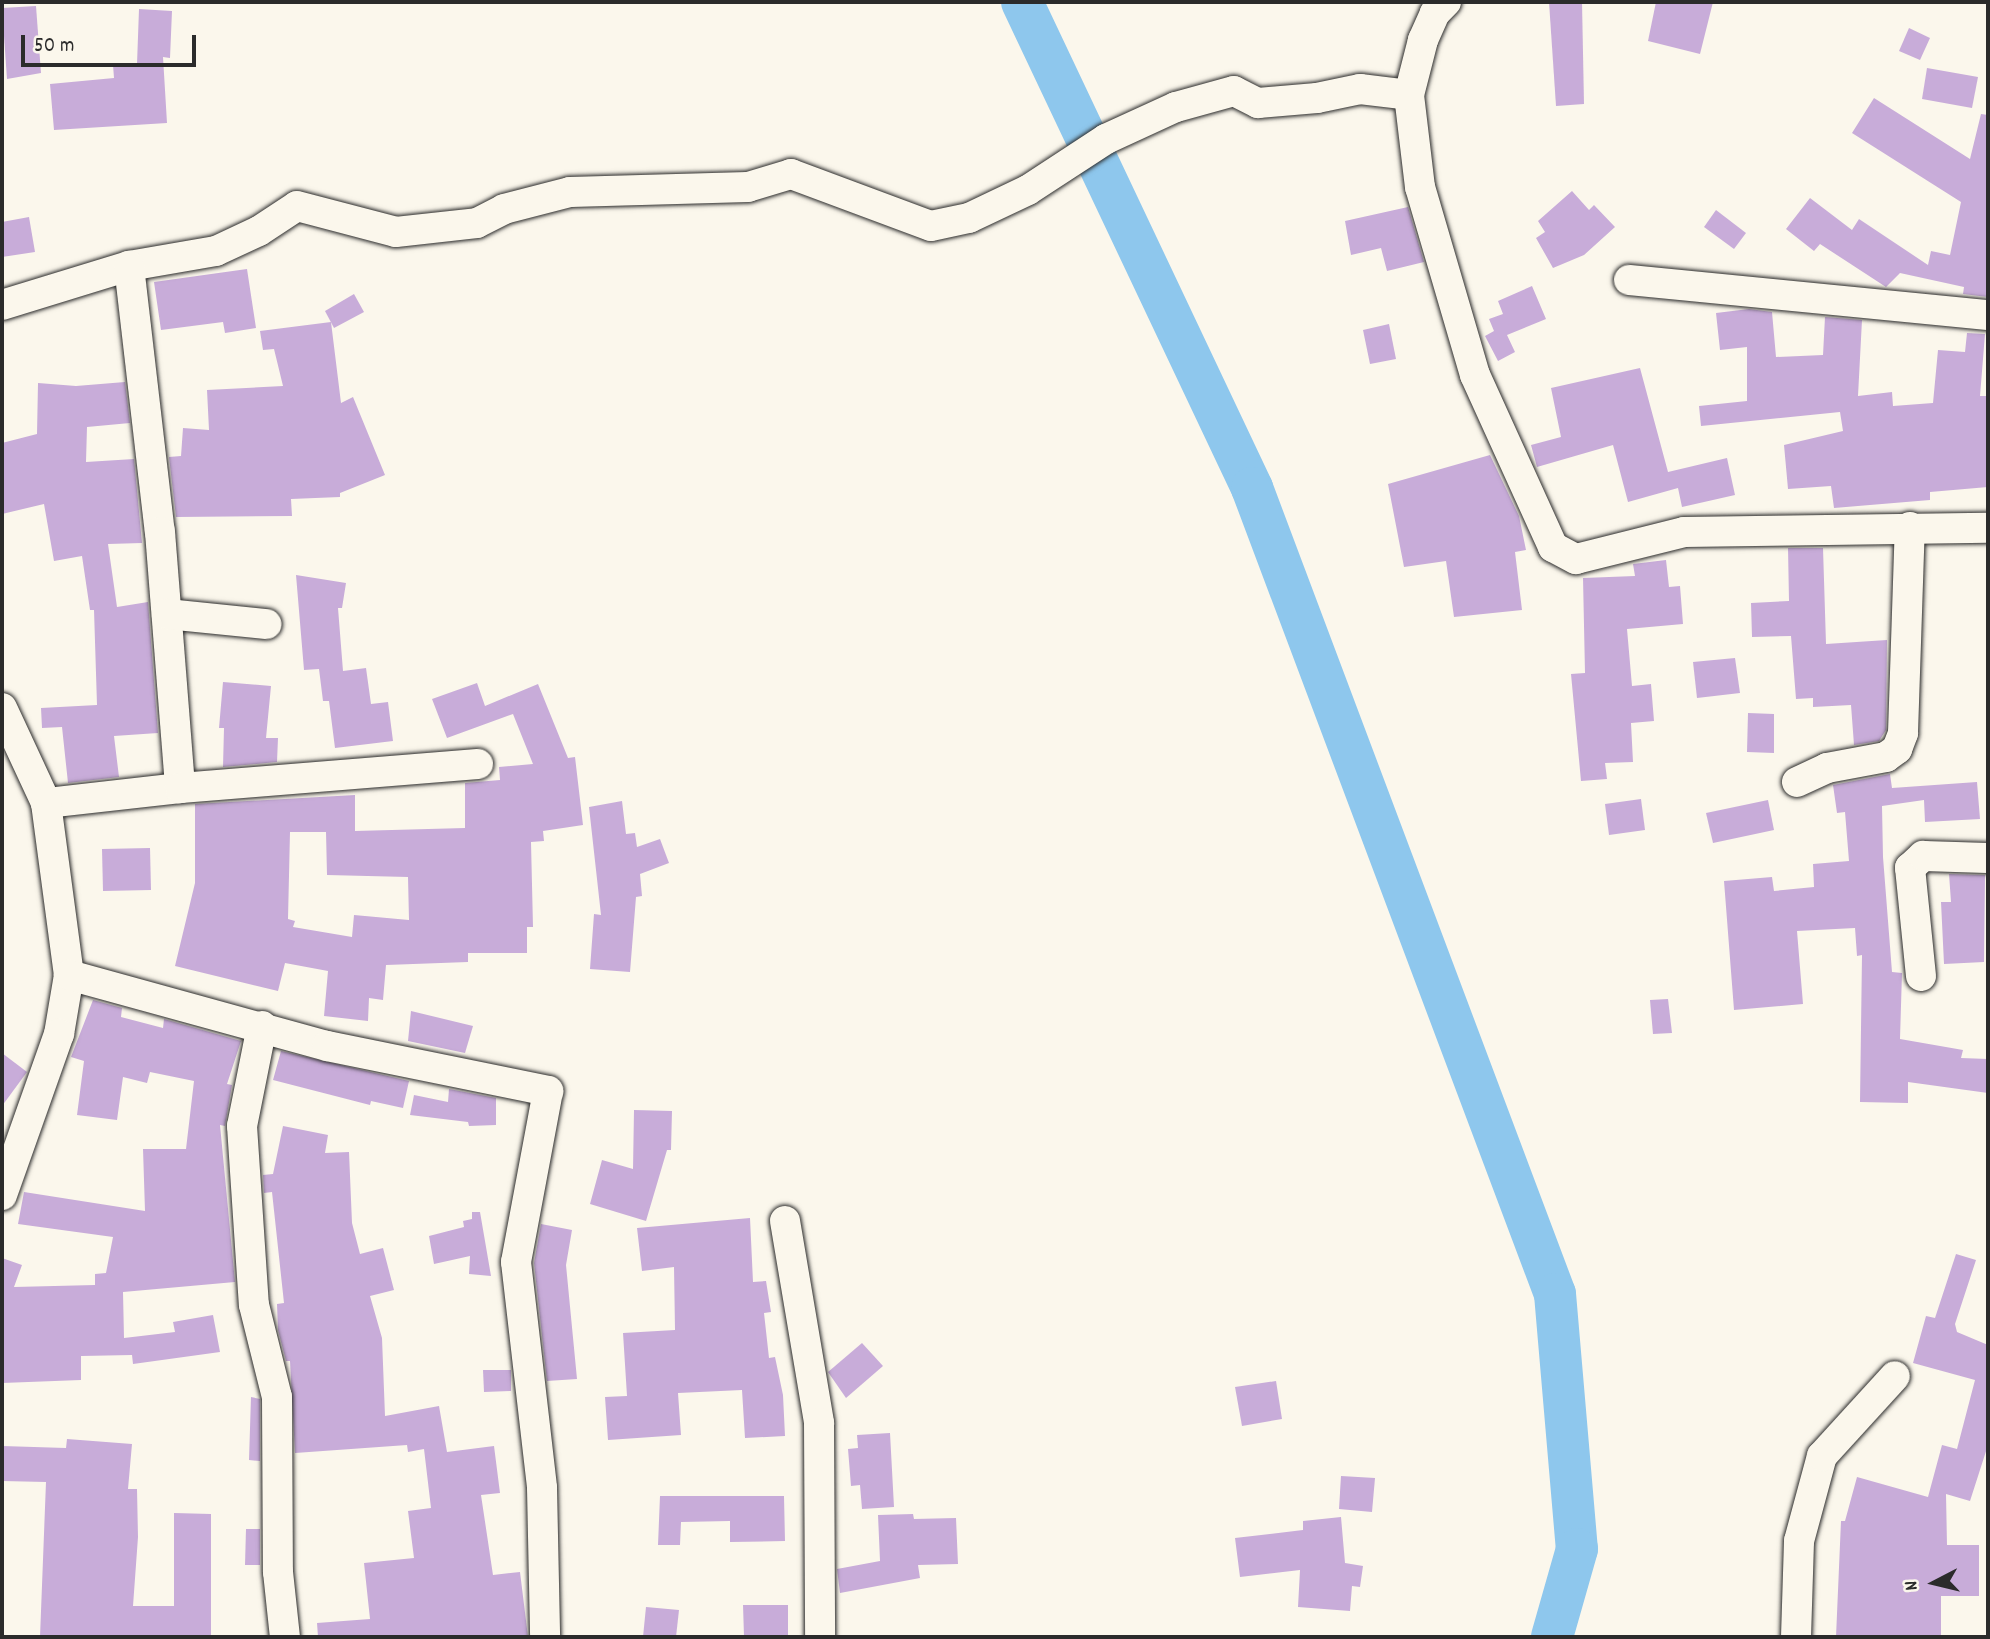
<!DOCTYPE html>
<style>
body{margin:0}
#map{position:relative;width:1990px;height:1639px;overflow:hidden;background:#fbf7ec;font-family:Dekko,sans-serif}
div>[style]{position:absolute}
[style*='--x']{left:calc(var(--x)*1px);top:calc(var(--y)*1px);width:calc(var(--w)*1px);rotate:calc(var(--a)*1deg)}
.river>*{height:42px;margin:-21px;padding:0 21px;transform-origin:21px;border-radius:21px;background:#8ec7ed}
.building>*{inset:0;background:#c8acd9}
.roads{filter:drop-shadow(0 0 2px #2b2b2b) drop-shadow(0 0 2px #2b2b2b)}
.minor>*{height:30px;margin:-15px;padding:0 15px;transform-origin:15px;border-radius:15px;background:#fbf7ec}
span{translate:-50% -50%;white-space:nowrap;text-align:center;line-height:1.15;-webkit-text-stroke:6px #fbf7ec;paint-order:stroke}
.frame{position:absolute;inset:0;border:4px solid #2b2b2b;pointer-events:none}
.north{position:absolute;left:1899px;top:1548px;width:70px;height:70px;-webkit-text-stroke:5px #fbf7ec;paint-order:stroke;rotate:263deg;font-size:19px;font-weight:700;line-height:28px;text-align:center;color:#2b2b2b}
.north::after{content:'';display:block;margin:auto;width:24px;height:32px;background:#2b2b2b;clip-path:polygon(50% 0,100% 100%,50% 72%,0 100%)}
.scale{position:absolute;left:21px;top:35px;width:175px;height:32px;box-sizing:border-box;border:4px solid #2b2b2b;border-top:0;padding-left:9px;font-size:21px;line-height:24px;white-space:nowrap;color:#2b2b2b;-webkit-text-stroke:5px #fbf7ec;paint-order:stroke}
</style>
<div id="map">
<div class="river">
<i style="--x:1022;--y:2;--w:538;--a:64.67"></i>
<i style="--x:1252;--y:488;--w:861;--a:69.4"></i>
<i style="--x:1555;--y:1294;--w:256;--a:85.1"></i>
<i style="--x:1577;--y:1549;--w:91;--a:105.9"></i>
</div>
<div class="building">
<i style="clip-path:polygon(1549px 2px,1582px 2px,1584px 104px,1556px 106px)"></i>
<i style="clip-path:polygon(1656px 2px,1713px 2px,1700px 54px,1648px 41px)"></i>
<i style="clip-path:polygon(36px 6px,41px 73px,7px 79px,2px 8px)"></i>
<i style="clip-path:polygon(139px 9px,172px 11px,170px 58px,163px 57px,167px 123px,54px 130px,50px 84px,114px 78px,113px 65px,137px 64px)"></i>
<i style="clip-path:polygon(1909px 28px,1930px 38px,1920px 60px,1899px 51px)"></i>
<i style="clip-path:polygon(1927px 68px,1978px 77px,1972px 108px,1922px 99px)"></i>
<i style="clip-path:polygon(1874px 98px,1970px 159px,1981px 114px,1988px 115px,1988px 297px,1963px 294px,1964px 287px,1900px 273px,1886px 287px,1820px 244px,1814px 251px,1786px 229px,1810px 198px,1852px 230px,1859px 219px,1928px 265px,1931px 251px,1950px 255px,1961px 202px,1852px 133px)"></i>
<i style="clip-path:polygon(1572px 191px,1589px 210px,1594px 205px,1615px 227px,1584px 255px,1553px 268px,1536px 238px,1545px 232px,1538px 221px)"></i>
<i style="clip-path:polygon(1408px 207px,1424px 262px,1387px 271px,1381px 248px,1351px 255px,1345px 221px)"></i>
<i style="clip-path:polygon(1716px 210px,1746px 233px,1734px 249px,1704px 227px)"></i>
<i style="clip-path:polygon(29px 217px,35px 252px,2px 257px,2px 222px)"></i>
<i style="clip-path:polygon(247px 269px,256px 328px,225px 333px,223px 322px,161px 330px,154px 282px)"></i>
<i style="clip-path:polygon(1532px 286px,1546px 319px,1507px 335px,1515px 352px,1498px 361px,1485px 336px,1494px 331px,1489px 319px,1503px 314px,1498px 301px)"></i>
<i style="clip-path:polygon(354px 294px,364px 312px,334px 328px,325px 311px)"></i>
<i style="clip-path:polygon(1749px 309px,1772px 312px,1776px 357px,1823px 355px,1825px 317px,1862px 320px,1858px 396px,1892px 392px,1893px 406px,1933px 403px,1938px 350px,1965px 352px,1967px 333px,1985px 334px,1980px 396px,1988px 396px,1988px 487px,1930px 492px,1930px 500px,1834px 508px,1831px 486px,1788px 489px,1784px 445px,1843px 431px,1840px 412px,1701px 426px,1699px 406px,1747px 401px,1747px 347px,1720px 350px,1716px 313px)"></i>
<i style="clip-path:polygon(331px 322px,341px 403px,353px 397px,385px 475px,340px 493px,340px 497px,291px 499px,292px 516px,176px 517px,169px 457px,181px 456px,183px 428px,209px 430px,207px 390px,283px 386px,274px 349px,263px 350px,260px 331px)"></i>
<i style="clip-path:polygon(1389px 324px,1396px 359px,1370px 364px,1363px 330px)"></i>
<i style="clip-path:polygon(1640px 368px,1668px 472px,1727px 458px,1735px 495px,1682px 507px,1678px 488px,1628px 502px,1613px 445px,1537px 467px,1531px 445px,1561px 437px,1551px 388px)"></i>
<i style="clip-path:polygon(125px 382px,130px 423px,87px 427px,86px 462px,134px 459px,142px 543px,108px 544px,117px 607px,148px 602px,158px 733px,114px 736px,119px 777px,68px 783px,62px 727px,42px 728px,41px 708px,97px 705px,94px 610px,90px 610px,82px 556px,54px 561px,44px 504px,2px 514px,2px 443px,37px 434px,38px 383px,76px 386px)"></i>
<i style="clip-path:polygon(1490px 455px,1519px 516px,1526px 550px,1515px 552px,1522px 610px,1454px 617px,1446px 561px,1404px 567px,1388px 484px)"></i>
<i style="clip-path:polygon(1788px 548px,1823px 548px,1826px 644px,1887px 640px,1886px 730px,1879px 741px,1854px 745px,1851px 705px,1813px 707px,1813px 698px,1796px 699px,1791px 636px,1752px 637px,1751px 603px,1789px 601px)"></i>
<i style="clip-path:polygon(1666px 560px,1669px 587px,1680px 586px,1683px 624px,1627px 629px,1632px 686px,1651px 684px,1654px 721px,1631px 723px,1633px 762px,1605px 763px,1607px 779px,1581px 781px,1571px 674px,1585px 673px,1583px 578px,1635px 576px,1633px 564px)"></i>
<i style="clip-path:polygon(296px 575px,346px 583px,342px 608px,338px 608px,343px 671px,366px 668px,371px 704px,388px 702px,393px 741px,335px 748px,329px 701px,323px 701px,319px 669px,304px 670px)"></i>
<i style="clip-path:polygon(1735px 658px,1740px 693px,1697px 698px,1693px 662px)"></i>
<i style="clip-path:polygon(223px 682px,271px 686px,266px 738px,278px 738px,277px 762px,223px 767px,224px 728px,219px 728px)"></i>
<i style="clip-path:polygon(evenodd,477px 683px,485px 706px,538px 684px,568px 758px,575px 757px,583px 825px,543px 831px,544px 841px,531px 842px,533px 927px,527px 927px,527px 953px,468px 953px,468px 962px,386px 965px,383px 1000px,369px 998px,368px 1021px,324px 1016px,328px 971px,285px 963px,278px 991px,175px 966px,195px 883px,195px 804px,355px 795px,355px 831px,465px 828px,465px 783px,500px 780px,499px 767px,533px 764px,513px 714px,447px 738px,432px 699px,477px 683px,290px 832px,326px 832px,327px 875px,408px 877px,409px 920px,354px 915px,352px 937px,293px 927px,295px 921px,288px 919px,290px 832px)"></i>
<i style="clip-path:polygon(1748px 713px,1774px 714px,1774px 753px,1747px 752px)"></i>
<i style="clip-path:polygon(1890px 774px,1892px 788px,1977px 782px,1980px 819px,1925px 822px,1924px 800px,1882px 806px,1883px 857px,1892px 972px,1902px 973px,1900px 1039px,1963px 1050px,1961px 1058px,1988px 1059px,1988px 1093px,1908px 1082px,1908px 1103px,1860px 1102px,1862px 955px,1857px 956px,1855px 928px,1797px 931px,1803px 1004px,1734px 1010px,1724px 881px,1772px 877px,1774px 891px,1814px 887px,1813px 864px,1849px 861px,1845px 812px,1837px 813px,1833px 785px)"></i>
<i style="clip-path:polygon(1641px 799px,1645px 830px,1609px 835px,1605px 804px)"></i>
<i style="clip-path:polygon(1768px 800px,1774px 830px,1713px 843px,1706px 813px)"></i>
<i style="clip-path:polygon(622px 801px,626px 834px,635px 833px,637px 847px,660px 839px,669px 863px,640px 874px,642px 896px,636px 897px,630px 972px,590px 969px,594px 914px,601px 915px,589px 807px)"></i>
<i style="clip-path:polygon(150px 848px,151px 890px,103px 891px,102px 849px)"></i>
<i style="clip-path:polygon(1949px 874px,1985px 875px,1984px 962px,1944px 964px,1941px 902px,1951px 902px)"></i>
<i style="clip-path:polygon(1668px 999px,1672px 1033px,1653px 1034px,1650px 1000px)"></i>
<i style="clip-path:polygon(93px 1000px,122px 1008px,121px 1017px,163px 1028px,164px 1019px,241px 1041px,227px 1084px,232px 1085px,225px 1126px,220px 1125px,235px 1282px,123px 1292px,124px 1338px,175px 1332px,173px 1322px,213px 1315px,220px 1352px,133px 1364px,132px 1355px,81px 1356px,81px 1380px,2px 1383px,2px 1258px,22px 1265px,14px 1287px,95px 1285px,95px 1274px,106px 1273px,113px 1237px,18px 1224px,24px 1192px,145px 1211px,143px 1149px,186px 1149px,194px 1081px,150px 1072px,147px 1083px,123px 1077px,117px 1120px,77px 1115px,84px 1061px,71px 1057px)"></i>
<i style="clip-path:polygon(411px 1011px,473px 1026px,465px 1053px,408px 1041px)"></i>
<i style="clip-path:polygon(281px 1051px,409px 1081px,403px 1108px,371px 1101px,370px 1105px,273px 1080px)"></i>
<i style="clip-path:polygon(2px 1053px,27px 1072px,2px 1106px)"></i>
<i style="clip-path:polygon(449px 1089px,496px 1098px,496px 1125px,469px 1126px,468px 1122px,410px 1115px,414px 1095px,448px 1102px)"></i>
<i style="clip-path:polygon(634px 1110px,672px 1111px,671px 1150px,667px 1150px,646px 1221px,590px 1204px,602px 1160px,633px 1169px)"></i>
<i style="clip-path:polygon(283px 1126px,328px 1135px,325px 1153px,349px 1152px,352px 1223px,360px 1254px,383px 1248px,394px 1290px,370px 1296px,382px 1338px,385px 1416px,439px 1406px,447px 1452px,494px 1446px,500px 1493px,481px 1495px,493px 1575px,520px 1572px,528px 1637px,318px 1637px,317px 1623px,370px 1619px,364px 1563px,414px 1558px,408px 1511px,431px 1508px,424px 1449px,408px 1452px,407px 1445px,295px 1453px,290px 1361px,286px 1361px,278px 1330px,277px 1304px,284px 1303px,272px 1192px,264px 1193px,263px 1175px,273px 1174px)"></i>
<i style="clip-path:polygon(472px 1212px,480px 1212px,491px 1276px,469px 1274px,470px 1256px,434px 1264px,429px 1236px,464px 1227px,463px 1221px,472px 1219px)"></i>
<i style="clip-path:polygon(750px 1218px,753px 1282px,766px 1281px,771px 1312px,764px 1313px,769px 1358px,775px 1357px,783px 1395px,785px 1436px,745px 1438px,742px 1390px,678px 1393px,681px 1435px,608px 1440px,605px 1397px,627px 1396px,623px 1333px,675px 1330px,674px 1267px,642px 1271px,637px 1228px)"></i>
<i style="clip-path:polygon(541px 1224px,572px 1230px,566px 1265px,577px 1379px,547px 1381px,534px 1263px)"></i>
<i style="clip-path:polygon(1956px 1254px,1976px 1260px,1955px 1324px,1957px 1332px,1988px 1345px,1988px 1445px,1970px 1501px,1946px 1494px,1947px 1545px,1979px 1545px,1979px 1596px,1941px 1596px,1941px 1637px,1836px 1637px,1841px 1521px,1845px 1521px,1857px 1477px,1928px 1497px,1942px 1445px,1957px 1449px,1975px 1380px,1913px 1363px,1926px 1316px,1935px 1318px)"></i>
<i style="clip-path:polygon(862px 1343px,883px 1366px,846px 1398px,828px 1372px)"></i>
<i style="clip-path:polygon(483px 1370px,511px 1370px,511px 1391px,484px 1392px)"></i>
<i style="clip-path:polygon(1276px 1381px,1282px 1419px,1242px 1426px,1235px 1387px)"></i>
<i style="clip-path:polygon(251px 1397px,260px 1399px,260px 1461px,249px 1460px)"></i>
<i style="clip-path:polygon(890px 1433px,894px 1507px,862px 1509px,860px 1485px,851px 1486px,848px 1449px,858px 1448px,857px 1435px)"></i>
<i style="clip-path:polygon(67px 1439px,132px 1444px,128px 1489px,137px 1489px,138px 1537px,133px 1606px,174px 1606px,174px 1513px,211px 1514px,211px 1637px,40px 1637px,46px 1482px,2px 1481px,2px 1446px,66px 1448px)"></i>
<i style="clip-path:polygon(1341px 1476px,1375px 1478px,1372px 1512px,1339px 1509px)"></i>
<i style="clip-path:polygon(660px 1496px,784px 1496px,785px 1541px,730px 1542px,730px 1521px,681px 1522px,680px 1545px,658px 1545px)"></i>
<i style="clip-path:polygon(913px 1514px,914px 1519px,956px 1518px,958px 1564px,918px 1565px,920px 1578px,840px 1593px,837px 1569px,880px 1561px,878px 1515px)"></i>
<i style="clip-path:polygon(1341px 1517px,1345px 1563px,1363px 1566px,1360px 1587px,1352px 1586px,1350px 1611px,1298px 1607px,1300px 1570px,1240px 1577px,1235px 1538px,1303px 1530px,1303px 1521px)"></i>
<i style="clip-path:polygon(246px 1529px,260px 1529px,260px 1565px,245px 1565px)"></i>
<i style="clip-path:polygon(743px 1605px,788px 1605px,788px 1636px,744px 1636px)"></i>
<i style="clip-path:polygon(646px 1607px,679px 1610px,676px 1637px,643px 1637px)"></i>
</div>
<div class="roads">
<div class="minor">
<i style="--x:1446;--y:2;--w:16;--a:135"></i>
<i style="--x:1435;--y:13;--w:30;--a:114"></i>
<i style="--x:1423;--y:40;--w:57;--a:104.3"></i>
<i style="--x:1409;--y:95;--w:93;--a:83.2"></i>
<i style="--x:1420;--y:187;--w:196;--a:73.7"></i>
<i style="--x:1475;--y:375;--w:189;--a:65.6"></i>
<i style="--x:1553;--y:547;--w:26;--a:28"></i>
<i style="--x:1576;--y:559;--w:111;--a:-14"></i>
<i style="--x:1684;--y:532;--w:304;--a:-0.8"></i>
<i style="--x:129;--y:266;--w:88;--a:-9.8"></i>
<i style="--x:216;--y:251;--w:47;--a:-24.9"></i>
<i style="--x:259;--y:231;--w:45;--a:-33.3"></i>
<i style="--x:297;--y:206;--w:102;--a:14.7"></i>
<i style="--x:396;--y:232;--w:81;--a:-6.3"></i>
<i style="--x:477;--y:223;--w:30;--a:-27"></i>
<i style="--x:504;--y:209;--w:68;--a:-14.4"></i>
<i style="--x:570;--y:192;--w:178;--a:-1.6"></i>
<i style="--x:748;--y:187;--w:45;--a:-16.8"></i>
<i style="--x:791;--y:174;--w:149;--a:20.4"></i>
<i style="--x:931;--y:226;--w:39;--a:-12"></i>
<i style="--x:969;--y:218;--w:65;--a:-25.4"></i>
<i style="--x:1028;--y:190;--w:93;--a:-33.2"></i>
<i style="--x:1106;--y:139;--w:77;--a:-24.6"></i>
<i style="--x:1176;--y:107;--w:60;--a:-15.4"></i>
<i style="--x:1234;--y:91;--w:27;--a:27"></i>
<i style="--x:1258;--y:103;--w:59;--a:-4.8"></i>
<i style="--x:1317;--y:98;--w:44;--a:-11.8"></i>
<i style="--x:1360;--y:89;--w:49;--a:7"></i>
<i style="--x:1629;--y:280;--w:361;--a:5.6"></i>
<i style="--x:2;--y:305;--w:133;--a:-17.1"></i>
<i style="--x:129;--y:266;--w:268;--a:83.4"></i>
<i style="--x:160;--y:532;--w:257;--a:85.5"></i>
<i style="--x:180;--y:788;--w:135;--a:173.6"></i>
<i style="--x:167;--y:614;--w:100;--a:5.8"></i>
<i style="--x:2;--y:708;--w:105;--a:65.1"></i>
<i style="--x:46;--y:803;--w:174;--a:82.4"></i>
<i style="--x:69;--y:975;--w:60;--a:99.6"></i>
<i style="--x:59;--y:1034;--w:171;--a:109.5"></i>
<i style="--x:1797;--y:782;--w:33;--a:-25"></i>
<i style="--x:1827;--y:768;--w:60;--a:-10.6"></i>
<i style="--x:1886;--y:757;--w:14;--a:-36"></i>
<i style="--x:1897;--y:749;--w:17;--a:-69"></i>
<i style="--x:1903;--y:733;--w:206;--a:-88.1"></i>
<i style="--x:180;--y:788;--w:299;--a:-4.6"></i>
<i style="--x:69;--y:975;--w:268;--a:15.4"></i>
<i style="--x:327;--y:1046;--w:226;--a:11.5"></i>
<i style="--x:548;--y:1091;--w:174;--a:100.6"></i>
<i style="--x:516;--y:1262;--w:227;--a:83.4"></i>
<i style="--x:542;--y:1488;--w:149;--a:88.8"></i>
<i style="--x:1921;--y:976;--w:109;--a:-95.8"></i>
<i style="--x:1910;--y:868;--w:18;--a:-43"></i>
<i style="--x:1923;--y:856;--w:65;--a:1.8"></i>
<i style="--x:262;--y:1026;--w:102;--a:101.3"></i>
<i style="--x:242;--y:1126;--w:179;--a:86.2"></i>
<i style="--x:254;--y:1305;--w:95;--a:76"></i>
<i style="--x:277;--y:1397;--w:175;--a:89.7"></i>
<i style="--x:278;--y:1572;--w:65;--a:83.9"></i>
<i style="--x:785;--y:1221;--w:205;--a:80.4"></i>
<i style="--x:819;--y:1423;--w:214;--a:89.7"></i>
<i style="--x:1796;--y:1637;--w:96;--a:-88.2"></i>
<i style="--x:1799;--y:1541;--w:88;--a:-74.9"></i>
<i style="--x:1822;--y:1456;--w:108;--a:-47.6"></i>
</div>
</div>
<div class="frame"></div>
<div class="north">N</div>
<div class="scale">50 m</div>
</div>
